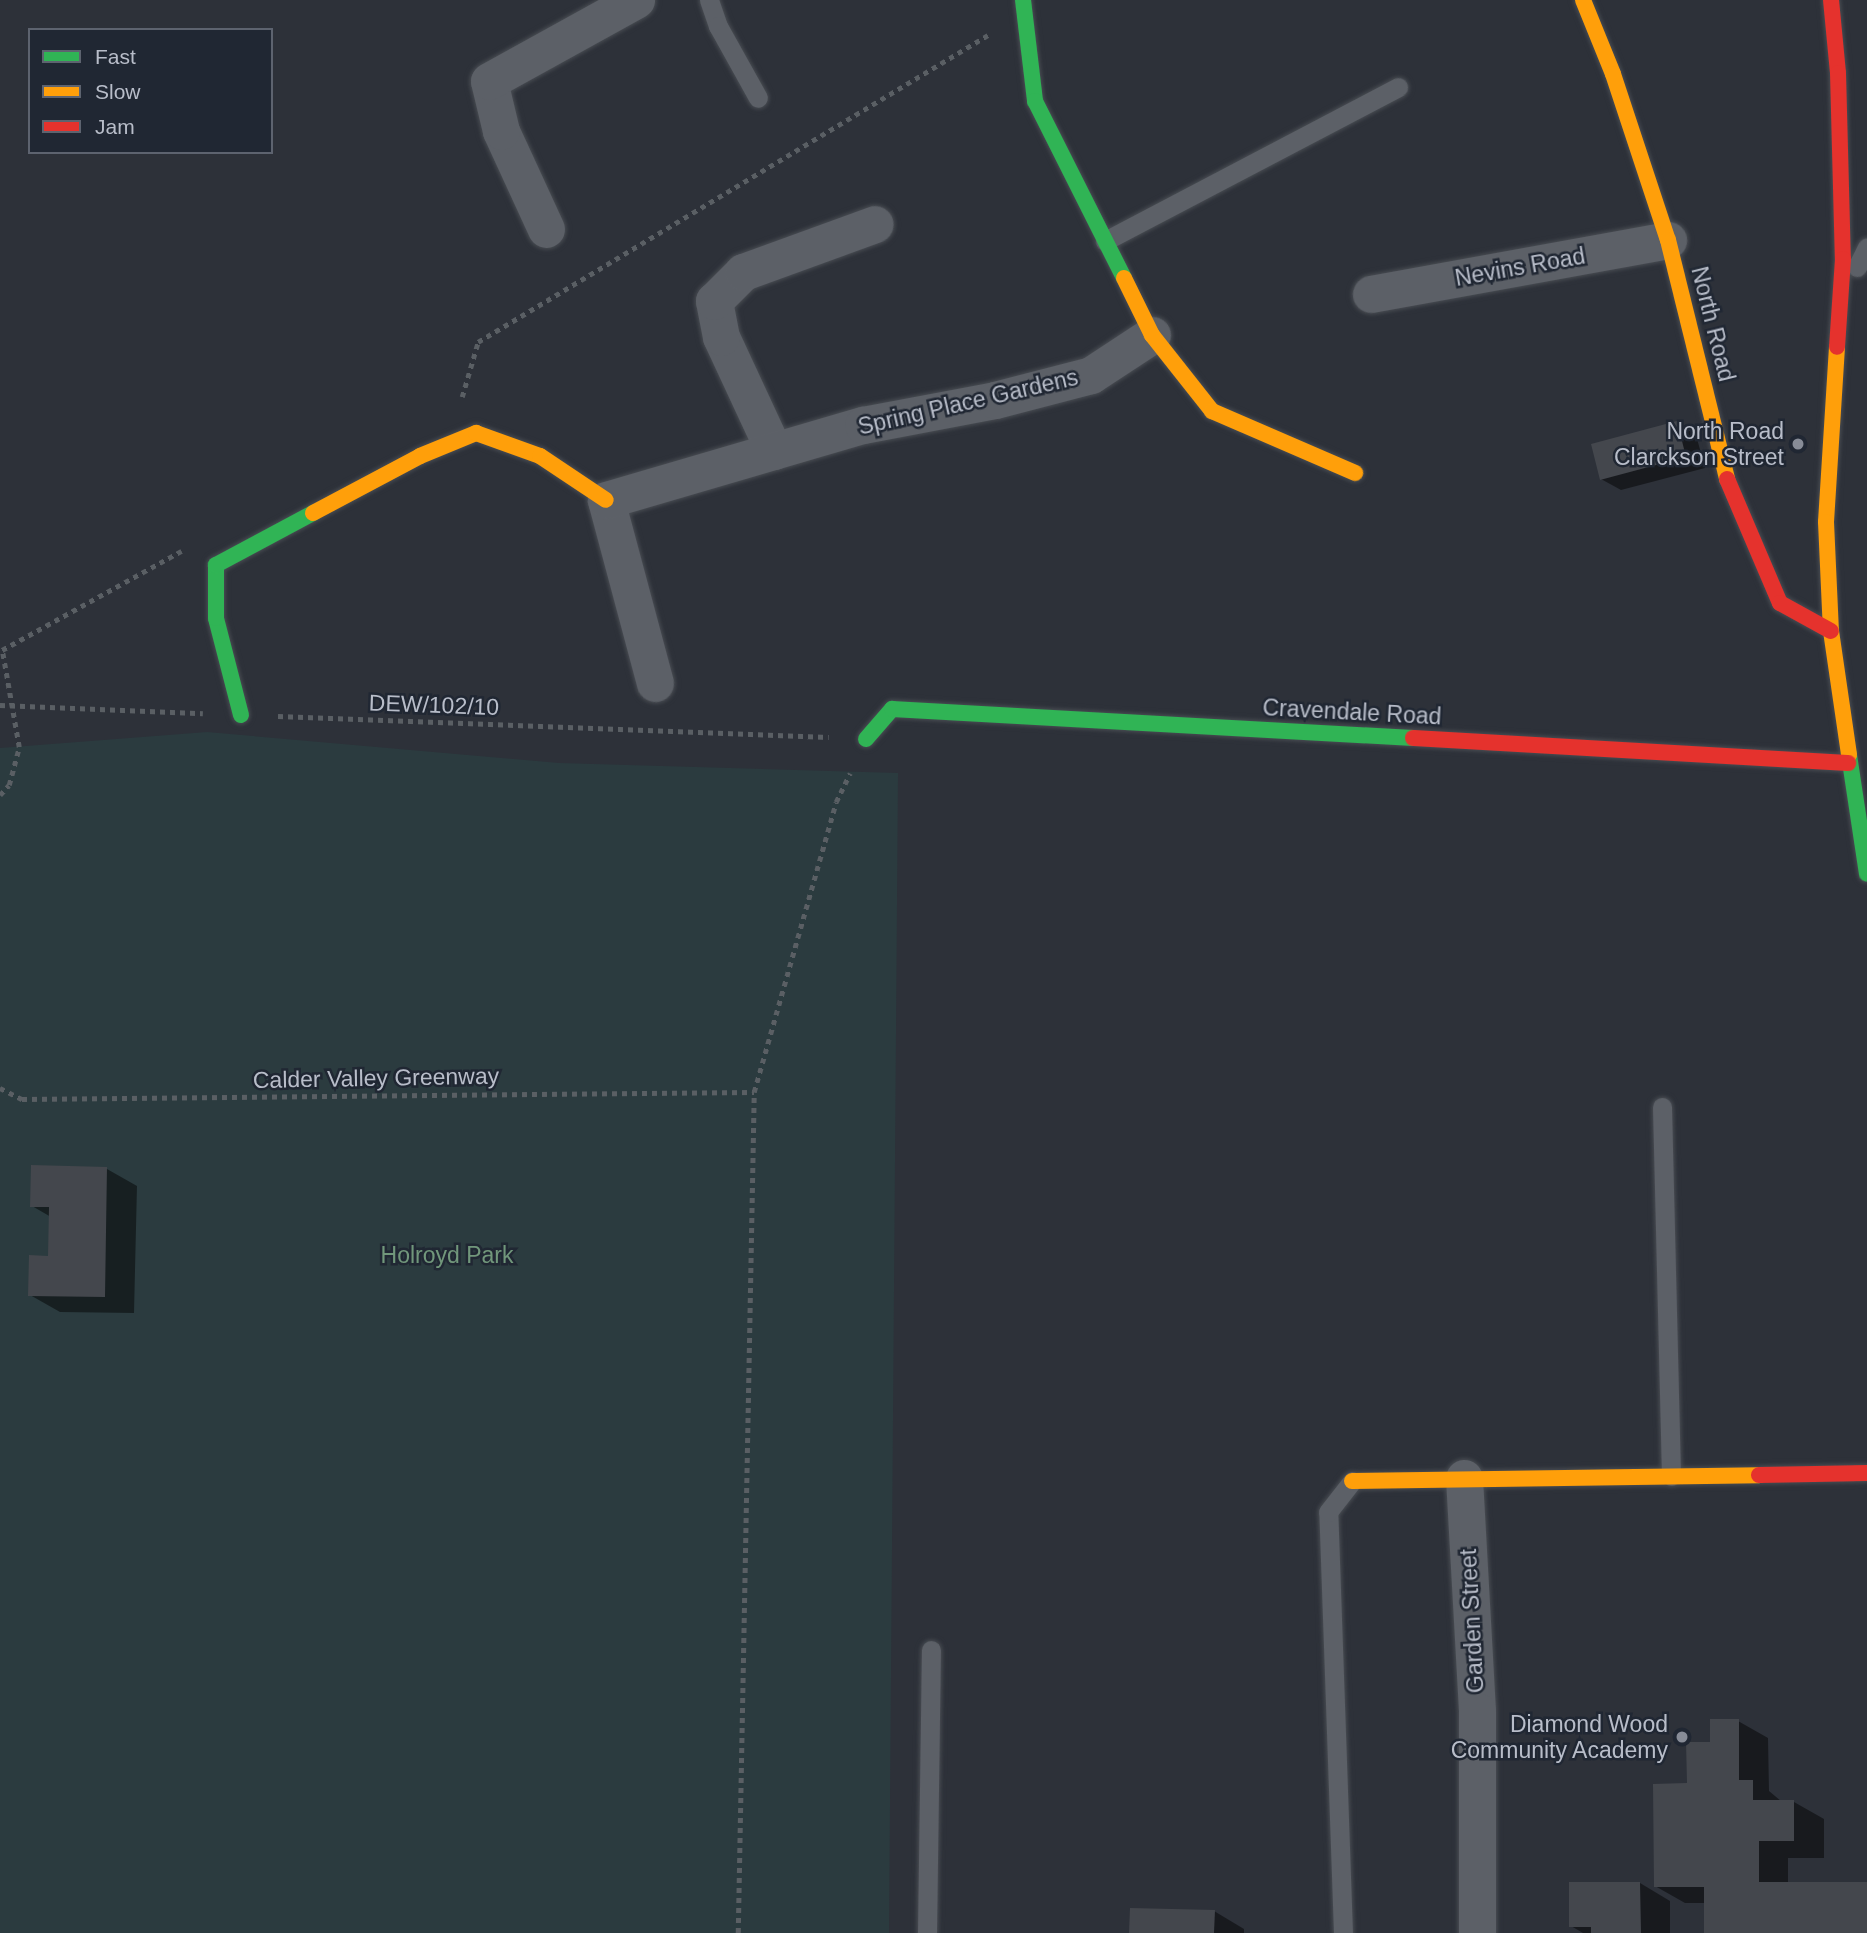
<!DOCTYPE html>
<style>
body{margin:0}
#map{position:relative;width:1867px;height:1933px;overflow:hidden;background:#2d3139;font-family:Arial,sans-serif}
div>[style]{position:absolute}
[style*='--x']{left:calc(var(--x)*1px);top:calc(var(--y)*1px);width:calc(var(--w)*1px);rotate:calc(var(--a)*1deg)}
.green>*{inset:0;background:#2b3b3f}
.shadow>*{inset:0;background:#0007}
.building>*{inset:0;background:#44474d}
.path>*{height:4.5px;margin-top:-2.25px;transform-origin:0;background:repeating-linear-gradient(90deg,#5a5f64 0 5px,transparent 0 10px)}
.roads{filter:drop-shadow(0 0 2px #484c52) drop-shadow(0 0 2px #484c52)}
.lane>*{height:19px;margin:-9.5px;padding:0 9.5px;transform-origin:9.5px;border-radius:9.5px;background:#5c6067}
.street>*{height:37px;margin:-18.5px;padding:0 18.5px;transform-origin:18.5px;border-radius:18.5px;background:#5c6067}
.fast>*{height:16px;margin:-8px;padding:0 8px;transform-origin:8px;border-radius:8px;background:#30b455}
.slow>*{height:16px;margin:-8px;padding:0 8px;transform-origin:8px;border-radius:8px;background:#ff9f0a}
.jam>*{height:16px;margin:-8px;padding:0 8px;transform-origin:8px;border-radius:8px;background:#e5322d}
.dots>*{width:19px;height:19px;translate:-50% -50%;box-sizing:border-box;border:4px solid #202733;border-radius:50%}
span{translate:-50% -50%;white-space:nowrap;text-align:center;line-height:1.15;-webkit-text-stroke:5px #202733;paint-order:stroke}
.street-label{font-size:23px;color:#b8bdc9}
.poi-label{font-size:23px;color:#b8bdc9}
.right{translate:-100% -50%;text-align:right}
.park-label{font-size:23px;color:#71977b}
.legend{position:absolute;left:28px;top:28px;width:245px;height:126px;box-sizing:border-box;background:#202733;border:2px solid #5d636f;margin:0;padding:9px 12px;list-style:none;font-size:21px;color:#b8bdc9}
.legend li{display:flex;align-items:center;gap:14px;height:35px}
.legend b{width:35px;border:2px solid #5d636f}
</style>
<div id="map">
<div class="green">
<i style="clip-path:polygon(207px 732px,559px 763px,898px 773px,889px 1933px,0 1933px,0 748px)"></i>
</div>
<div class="shadow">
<i style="clip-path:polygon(1677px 423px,1696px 435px,1705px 468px,1621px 490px,1601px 479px)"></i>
<i style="clip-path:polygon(107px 1169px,137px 1186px,134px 1313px,60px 1312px,30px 1295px,50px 1257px,51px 1217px,32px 1206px)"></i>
<i style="clip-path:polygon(1738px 1721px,1768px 1738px,1769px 1791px,1782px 1802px,1794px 1802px,1824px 1819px,1824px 1858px,1788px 1858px,1788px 1884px,1867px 1884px,1867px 1933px,1706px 1933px,1706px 1903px,1685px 1903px,1655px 1886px,1688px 1785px,1712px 1744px)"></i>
<i style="clip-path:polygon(1640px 1883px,1670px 1901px,1670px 1933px,1583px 1933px,1571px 1926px)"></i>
<i style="clip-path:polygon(1214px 1911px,1244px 1929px,1244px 1933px,1131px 1933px)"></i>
</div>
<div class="building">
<i style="clip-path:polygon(1677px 421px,1686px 457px,1600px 480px,1591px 444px)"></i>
<i style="clip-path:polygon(31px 1165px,107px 1167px,105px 1297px,28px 1296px,29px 1255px,48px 1256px,49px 1207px,30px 1207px)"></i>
<i style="clip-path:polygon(1710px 1719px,1739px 1719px,1739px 1780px,1753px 1780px,1753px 1800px,1794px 1800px,1794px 1841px,1759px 1841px,1759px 1882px,1867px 1882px,1867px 1933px,1704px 1933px,1704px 1887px,1654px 1887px,1653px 1784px,1687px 1783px,1686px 1742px,1710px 1742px)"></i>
<i style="clip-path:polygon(1569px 1882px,1640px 1882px,1641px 1933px,1591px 1933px,1591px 1927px,1569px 1927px)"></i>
<i style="clip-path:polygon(1130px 1908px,1215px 1910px,1214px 1933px,1129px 1933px)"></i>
</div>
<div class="path">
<i style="--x:462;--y:397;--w:57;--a:-73.8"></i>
<i style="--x:478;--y:342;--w:595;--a:-31.05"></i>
<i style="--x:0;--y:705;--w:203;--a:2.3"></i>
<i style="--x:278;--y:716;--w:551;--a:2.18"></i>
<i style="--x:0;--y:795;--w:13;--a:-48"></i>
<i style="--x:9;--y:785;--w:39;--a:-75"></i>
<i style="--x:19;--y:747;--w:98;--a:-99.9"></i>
<i style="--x:2;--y:650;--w:205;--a:-28.9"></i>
<i style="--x:0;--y:1088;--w:25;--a:27"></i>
<i style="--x:22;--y:1099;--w:732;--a:-0.55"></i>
<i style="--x:738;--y:1933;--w:841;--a:-88.91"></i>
<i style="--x:754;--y:1092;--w:301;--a:-74.2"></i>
<i style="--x:836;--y:802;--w:32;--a:-64"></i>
</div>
<div class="roads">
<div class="lane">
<i style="--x:709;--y:0;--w:28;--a:71"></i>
<i style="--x:718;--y:26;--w:82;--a:60.9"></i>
<i style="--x:1105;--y:241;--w:331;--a:-27.7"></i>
<i style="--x:1857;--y:267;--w:22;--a:-63"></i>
<i style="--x:1662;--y:1107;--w:369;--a:88.6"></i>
<i style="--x:927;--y:1933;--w:283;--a:-89.2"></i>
<i style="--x:1343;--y:1933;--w:421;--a:-92"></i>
<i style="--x:1328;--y:1512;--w:39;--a:-52"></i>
</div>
<div class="street">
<i style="--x:546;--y:229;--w:108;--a:-114.7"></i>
<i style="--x:501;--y:131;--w:51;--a:-103.5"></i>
<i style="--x:489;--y:81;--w:168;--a:-28.9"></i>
<i style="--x:1371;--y:294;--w:302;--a:-10.3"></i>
<i style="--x:774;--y:451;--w:126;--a:-114.9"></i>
<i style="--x:721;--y:337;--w:37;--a:-101"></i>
<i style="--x:714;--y:301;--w:41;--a:-45"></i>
<i style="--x:743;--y:272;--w:140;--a:-20"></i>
<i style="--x:655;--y:683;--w:189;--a:-105"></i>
<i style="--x:606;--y:500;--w:268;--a:-16.3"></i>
<i style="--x:863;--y:425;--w:134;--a:-10.7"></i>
<i style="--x:995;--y:400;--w:99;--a:-14.6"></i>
<i style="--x:1091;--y:375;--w:73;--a:-33.3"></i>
<i style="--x:1464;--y:1478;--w:233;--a:86.8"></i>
<i style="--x:1477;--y:1711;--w:222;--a:90"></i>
</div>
<div class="fast">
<i style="--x:1023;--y:0;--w:102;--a:83.2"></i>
<i style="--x:1035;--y:101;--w:198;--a:63.3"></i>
<i style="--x:241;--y:715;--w:100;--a:-104.5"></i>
<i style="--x:216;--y:618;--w:53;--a:-90"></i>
<i style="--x:216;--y:565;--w:110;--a:-28.2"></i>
<i style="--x:866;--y:739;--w:40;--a:-49"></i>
<i style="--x:892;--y:709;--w:522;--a:3.19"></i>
<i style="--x:1849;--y:755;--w:120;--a:81.4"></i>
</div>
<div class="slow">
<i style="--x:1583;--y:0;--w:80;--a:67.9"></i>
<i style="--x:1613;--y:74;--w:175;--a:71.7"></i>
<i style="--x:1668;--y:240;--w:246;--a:76.1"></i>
<i style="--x:1124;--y:278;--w:64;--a:63.8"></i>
<i style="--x:1152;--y:335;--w:97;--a:51.7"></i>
<i style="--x:1212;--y:411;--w:156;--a:23.4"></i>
<i style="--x:1837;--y:347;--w:175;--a:93.6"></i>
<i style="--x:1826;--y:522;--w:109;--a:87.4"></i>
<i style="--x:1831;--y:631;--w:125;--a:81.7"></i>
<i style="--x:313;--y:513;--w:121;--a:-28"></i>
<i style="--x:420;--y:456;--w:61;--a:-22.3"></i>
<i style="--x:476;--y:433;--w:68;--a:19.8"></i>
<i style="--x:540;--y:456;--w:79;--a:33.7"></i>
<i style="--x:1352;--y:1481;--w:407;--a:-0.8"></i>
</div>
<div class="jam">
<i style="--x:1831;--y:0;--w:73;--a:84.5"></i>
<i style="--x:1838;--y:73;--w:186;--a:88.5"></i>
<i style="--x:1843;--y:259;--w:88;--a:93.9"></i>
<i style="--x:1727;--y:479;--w:135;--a:66.9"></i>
<i style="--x:1780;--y:603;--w:58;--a:28.8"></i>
<i style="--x:1413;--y:738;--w:436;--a:3.3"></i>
<i style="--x:1759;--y:1475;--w:108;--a:-1.1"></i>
</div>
</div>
<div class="dots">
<i style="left:1798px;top:444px;background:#878c97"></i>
<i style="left:1682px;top:1737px;background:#878c97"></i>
</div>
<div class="street-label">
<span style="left:1520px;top:267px;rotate:-10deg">Nevins Road</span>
<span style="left:1713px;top:324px;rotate:76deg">North Road</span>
<span style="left:968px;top:402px;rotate:-13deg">Spring Place Gardens</span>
<span style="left:434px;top:705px;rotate:2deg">DEW/102/10</span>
<span style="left:1352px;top:712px;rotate:3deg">Cravendale Road</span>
<span style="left:376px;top:1078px;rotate:-1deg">Calder Valley Greenway</span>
<span style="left:1472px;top:1621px;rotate:-93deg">Garden Street</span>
</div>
<div class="poi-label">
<span class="right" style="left:1784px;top:444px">North Road<br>Clarckson Street</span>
<span class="right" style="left:1668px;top:1737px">Diamond Wood<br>Community Academy</span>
</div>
<div class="park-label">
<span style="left:447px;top:1255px">Holroyd Park</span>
</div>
<ul class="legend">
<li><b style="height:9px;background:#30b455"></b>Fast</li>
<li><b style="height:9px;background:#ff9f0a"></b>Slow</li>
<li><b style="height:9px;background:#e5322d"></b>Jam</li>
</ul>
</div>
